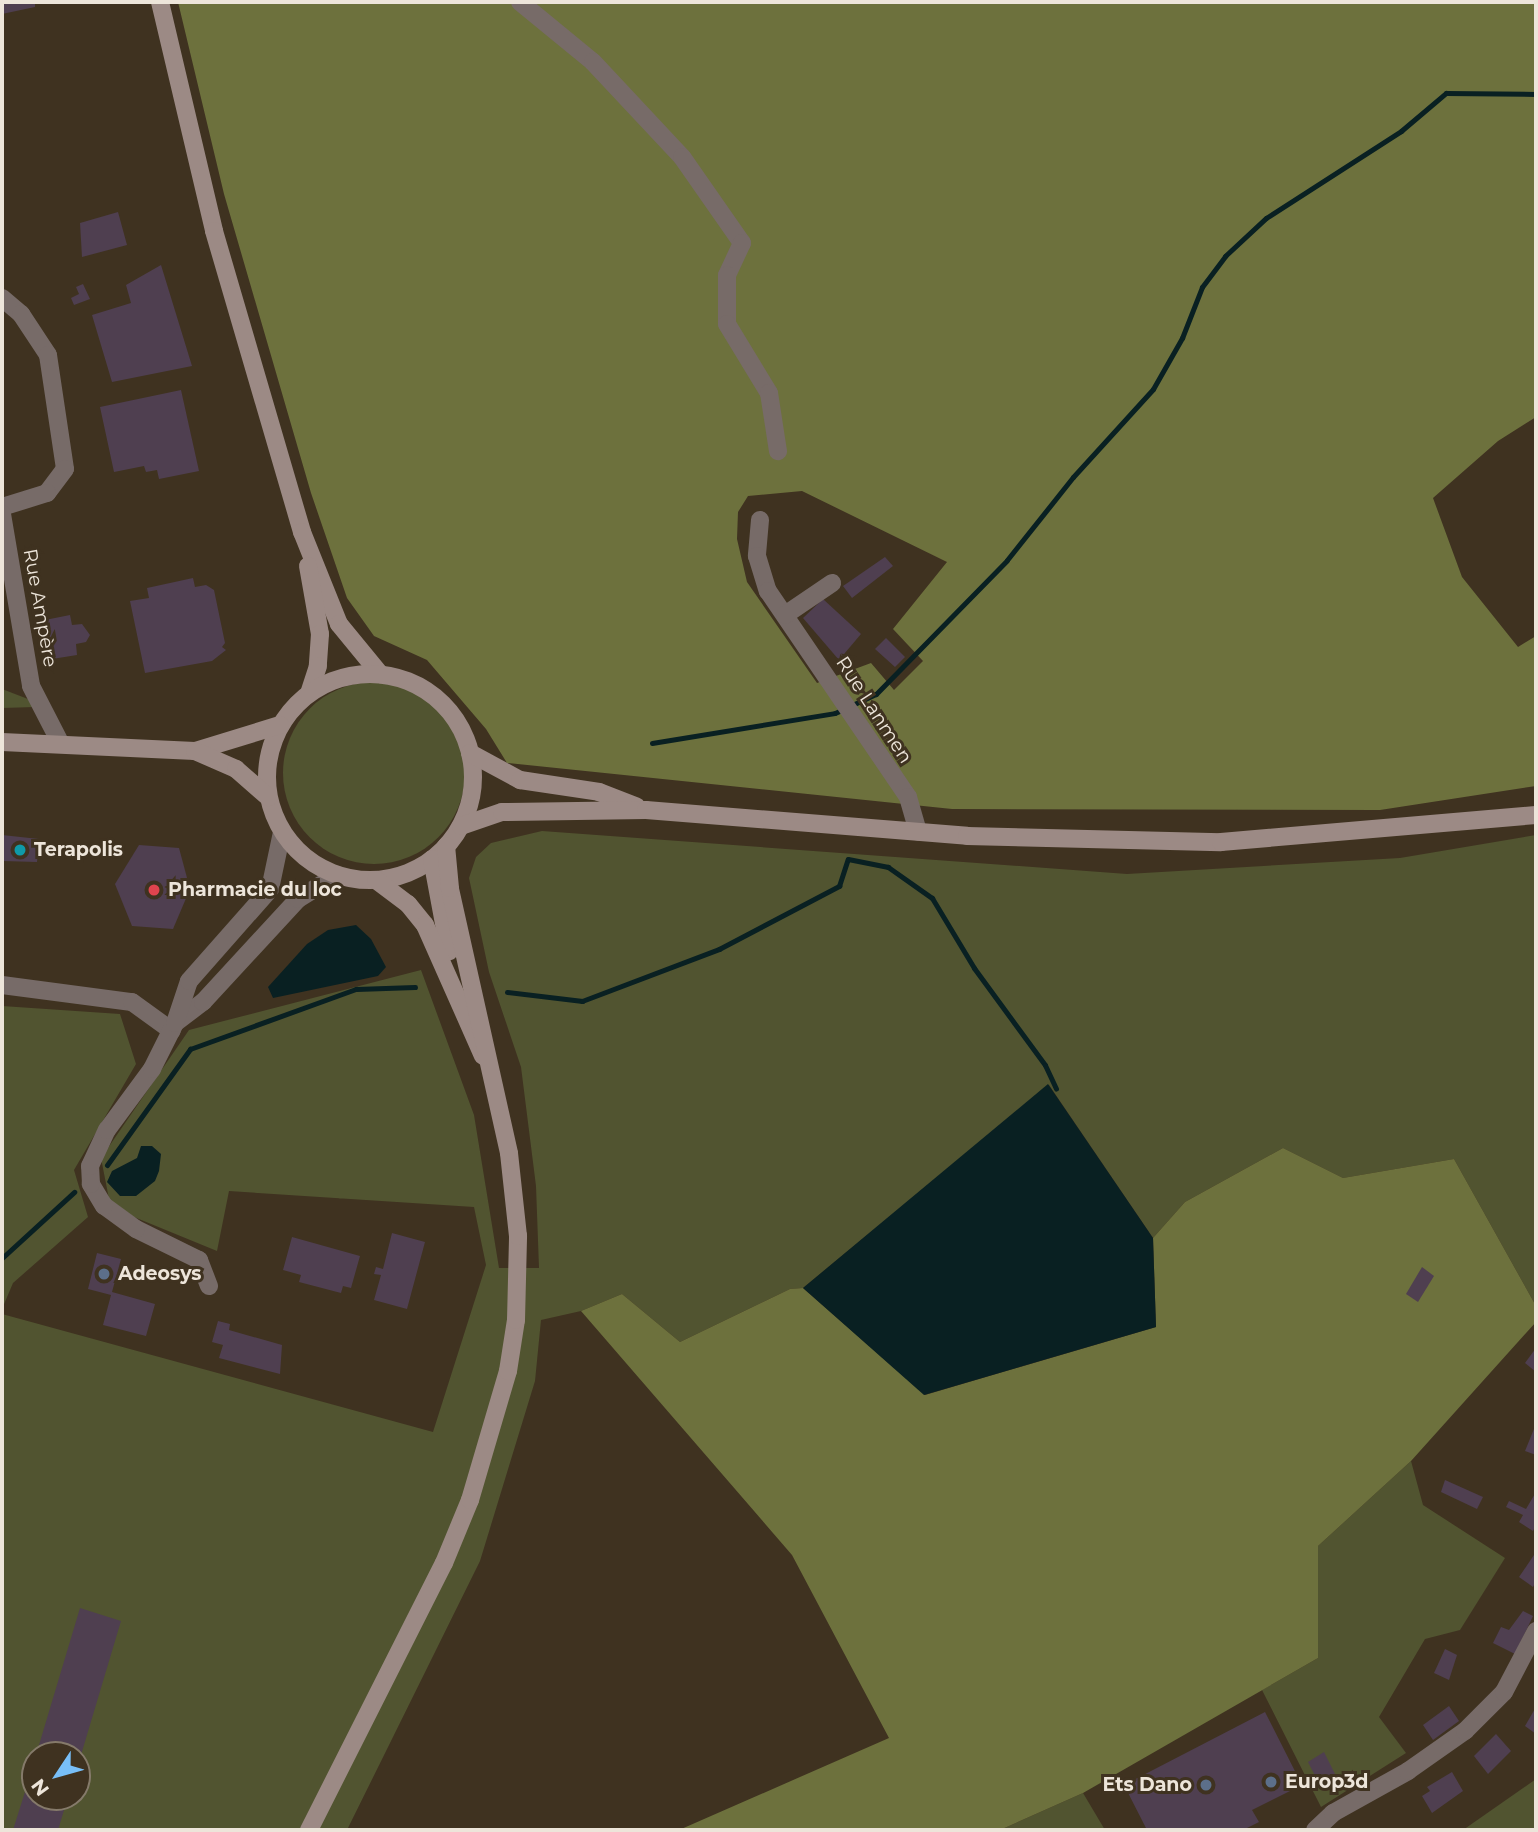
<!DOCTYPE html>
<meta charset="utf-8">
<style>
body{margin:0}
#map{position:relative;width:1538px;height:1832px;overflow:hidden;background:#3f3220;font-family:Montserrat,sans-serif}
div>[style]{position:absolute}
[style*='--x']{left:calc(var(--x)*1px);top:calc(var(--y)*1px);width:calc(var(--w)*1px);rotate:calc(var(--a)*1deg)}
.green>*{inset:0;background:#515430}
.round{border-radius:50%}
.forest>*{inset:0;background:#6d713d}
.water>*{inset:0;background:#092022}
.stream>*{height:5px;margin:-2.5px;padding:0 2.5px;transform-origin:2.5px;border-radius:2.5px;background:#092022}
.building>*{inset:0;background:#4f3f50}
.street>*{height:18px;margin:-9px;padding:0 9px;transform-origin:9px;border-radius:9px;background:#776b68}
.secondary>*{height:18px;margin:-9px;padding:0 9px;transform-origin:9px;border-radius:9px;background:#9c8a85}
.secondary>.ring{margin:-9px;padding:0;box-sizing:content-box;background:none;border:18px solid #9c8a85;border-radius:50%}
.dots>*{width:19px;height:19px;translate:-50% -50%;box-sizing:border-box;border:4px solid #3f3220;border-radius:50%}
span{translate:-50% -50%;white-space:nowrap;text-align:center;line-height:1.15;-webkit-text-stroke:6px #3f3220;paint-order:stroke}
.street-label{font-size:19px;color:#ede5da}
.poi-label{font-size:19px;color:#ede5da;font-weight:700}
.left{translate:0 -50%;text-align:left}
.right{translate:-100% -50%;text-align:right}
.frame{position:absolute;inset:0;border:4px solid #ede5da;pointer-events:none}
.north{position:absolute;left:21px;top:1741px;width:70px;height:70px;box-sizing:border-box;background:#3f3220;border:2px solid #857a6a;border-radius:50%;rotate:234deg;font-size:19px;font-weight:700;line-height:28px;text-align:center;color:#ede5da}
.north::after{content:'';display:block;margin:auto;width:24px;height:32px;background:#78bff8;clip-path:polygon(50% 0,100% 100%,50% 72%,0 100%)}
</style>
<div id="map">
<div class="green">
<i class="round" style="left:283px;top:682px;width:182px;height:182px"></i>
<i style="clip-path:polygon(2px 689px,28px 699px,35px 707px,2px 708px)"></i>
<i style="clip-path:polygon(evenodd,542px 831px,1127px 874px,1400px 858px,1536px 835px,1536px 1306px,1454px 1159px,1343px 1178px,1283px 1148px,1185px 1202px,1153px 1238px,1049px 1085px,803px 1288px,790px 1289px,680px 1342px,622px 1294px,581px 1311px,541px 1320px,535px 1381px,480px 1561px,347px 1830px,2px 1830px,2px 1314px,433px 1432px,486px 1265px,474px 1207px,229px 1191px,217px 1251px,134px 1217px,109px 1199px,101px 1158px,189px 1030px,421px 970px,474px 1115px,499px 1268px,539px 1268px,536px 1186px,521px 1067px,489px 972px,469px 878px,476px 857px,491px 843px,542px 831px,35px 1755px,77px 1755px,77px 1797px,35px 1797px,35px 1755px)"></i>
<i style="clip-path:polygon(2px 1006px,120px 1014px,136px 1064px,74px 1170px,88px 1217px,13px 1283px,2px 1309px)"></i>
<i style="clip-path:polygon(1411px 1461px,1423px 1505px,1505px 1558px,1460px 1630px,1425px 1639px,1379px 1717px,1406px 1753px,1321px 1807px,1262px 1690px,1318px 1658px,1318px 1546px)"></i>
<i style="clip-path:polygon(1536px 1779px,1536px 1830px,1463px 1830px)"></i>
<i style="clip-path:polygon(1083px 1793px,1105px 1830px,1000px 1830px)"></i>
</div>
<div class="forest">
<i style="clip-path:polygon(evenodd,178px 2px,1536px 2px,1536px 417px,1498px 441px,1433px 498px,1462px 577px,1518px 647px,1536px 636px,1536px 786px,1380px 810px,952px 809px,507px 763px,486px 729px,427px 660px,374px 636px,347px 598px,311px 493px,224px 194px,178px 2px,802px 491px,947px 562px,893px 629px,923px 661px,894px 690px,871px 663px,817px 683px,747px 582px,737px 539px,738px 512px,748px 496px,802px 491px)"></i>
<i style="clip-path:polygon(1283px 1148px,1343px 1178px,1454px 1159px,1536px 1306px,1536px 1322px,1411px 1461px,1318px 1546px,1318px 1658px,1083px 1793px,1000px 1830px,679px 1830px,889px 1738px,792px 1555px,581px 1311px,622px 1294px,680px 1342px,790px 1289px,803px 1288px,925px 1395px,1156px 1327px,1153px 1238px,1185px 1202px)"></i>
</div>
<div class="water">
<i style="clip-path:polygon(356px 925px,371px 939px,386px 967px,378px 976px,273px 998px,268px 987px,307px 944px,328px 930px)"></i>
<i style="clip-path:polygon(1048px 1084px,1153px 1238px,1156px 1327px,924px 1395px,803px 1288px)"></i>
<i style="clip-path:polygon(141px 1146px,152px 1146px,161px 1154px,159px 1171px,155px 1181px,136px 1196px,120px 1196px,107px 1182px,112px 1171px,137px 1158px)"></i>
</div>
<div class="stream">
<i style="--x:652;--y:743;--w:185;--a:-9.3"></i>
<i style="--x:835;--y:713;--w:45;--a:-24.9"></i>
<i style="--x:876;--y:694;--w:187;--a:-45.6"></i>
<i style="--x:1007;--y:560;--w:106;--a:-51.5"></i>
<i style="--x:1073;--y:477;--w:119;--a:-47.7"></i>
<i style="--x:1153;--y:389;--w:59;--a:-60.4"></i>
<i style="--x:1182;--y:338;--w:55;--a:-68.6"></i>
<i style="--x:1202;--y:287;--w:39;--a:-53"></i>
<i style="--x:1225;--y:256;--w:56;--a:-42.8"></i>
<i style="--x:1266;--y:218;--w:161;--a:-32.8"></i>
<i style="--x:1401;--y:131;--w:59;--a:-40.2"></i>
<i style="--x:1446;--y:93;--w:90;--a:0.6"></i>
<i style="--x:507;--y:992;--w:76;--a:6.8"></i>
<i style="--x:582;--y:1001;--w:147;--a:-20.8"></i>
<i style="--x:719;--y:949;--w:136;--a:-27.7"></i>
<i style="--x:839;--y:886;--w:28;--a:-72"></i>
<i style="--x:848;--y:859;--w:41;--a:11.3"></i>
<i style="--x:888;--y:867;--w:54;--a:35.2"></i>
<i style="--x:932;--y:898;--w:82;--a:59"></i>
<i style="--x:974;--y:968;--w:120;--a:53.8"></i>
<i style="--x:1045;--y:1065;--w:26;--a:65"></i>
<i style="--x:107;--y:1165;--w:143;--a:-54.4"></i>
<i style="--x:190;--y:1049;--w:177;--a:-19.9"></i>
<i style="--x:356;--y:989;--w:59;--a:-1.9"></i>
<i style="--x:2;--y:1258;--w:98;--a:-42.5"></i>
</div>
<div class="building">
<i style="clip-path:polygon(2px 2px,35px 2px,35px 7px,2px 14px)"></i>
<i style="clip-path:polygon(118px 212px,127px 245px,82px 257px,80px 223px)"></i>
<i style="clip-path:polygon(161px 265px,192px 366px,112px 382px,92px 315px,131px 303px,126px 285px)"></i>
<i style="clip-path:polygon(83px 284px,90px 299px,74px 305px,71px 298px,79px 294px,76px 287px)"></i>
<i style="clip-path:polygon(181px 390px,199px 471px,159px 479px,157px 470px,146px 472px,144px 466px,114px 472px,100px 407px)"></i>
<i style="clip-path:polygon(885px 557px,893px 566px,852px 598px,843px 586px)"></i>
<i style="clip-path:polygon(193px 578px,195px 587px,206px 585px,214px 590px,225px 643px,222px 647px,226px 650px,212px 661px,145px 673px,130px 601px,149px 598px,147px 588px)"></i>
<i style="clip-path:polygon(823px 599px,861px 634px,839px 660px,803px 618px)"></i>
<i style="clip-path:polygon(70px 615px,72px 625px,82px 624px,90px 635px,86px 642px,76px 644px,77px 655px,52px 659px,45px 620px)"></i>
<i style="clip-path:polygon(886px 638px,905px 657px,895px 667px,875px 649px)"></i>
<i style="clip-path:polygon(2px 835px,39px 839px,37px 862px,2px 861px)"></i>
<i style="clip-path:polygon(139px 845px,179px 848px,190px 889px,173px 929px,132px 926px,115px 884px)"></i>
<i style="clip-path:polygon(392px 1233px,425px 1242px,407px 1309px,374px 1300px,381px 1275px,374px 1274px,376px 1267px,383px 1269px)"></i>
<i style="clip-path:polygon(292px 1237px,360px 1256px,351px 1288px,343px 1286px,341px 1293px,299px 1282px,301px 1275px,283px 1270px)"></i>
<i style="clip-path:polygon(97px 1253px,121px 1259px,112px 1292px,155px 1304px,146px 1336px,103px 1325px,111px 1295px,88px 1289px)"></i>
<i style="clip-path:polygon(1422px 1267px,1434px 1276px,1418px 1302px,1406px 1294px)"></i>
<i style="clip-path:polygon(218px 1321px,230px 1324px,229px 1330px,282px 1345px,280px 1374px,219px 1358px,223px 1345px,212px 1342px)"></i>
<i style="clip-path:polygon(1536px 1348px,1536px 1372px,1525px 1363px)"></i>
<i style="clip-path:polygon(1536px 1424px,1536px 1455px,1525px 1451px)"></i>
<i style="clip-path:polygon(1445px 1480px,1483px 1497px,1477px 1509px,1441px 1492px)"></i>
<i style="clip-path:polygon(1536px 1492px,1536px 1525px,1533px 1531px,1519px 1522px,1523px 1515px,1506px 1507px,1509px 1501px,1526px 1509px)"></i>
<i style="clip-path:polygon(1536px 1552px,1536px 1581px,1533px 1587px,1519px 1577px)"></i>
<i style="clip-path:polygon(80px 1608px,121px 1621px,78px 1765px,77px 1755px,36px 1755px)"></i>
<i style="clip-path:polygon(1523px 1611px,1533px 1616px,1515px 1654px,1493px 1643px,1501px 1627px,1509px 1630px)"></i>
<i style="clip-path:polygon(1445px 1649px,1457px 1655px,1449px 1680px,1434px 1673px)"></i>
<i style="clip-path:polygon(1449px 1706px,1459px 1721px,1433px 1740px,1423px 1725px)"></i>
<i style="clip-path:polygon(1536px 1707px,1536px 1734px,1525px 1726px)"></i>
<i style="clip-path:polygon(1265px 1712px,1302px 1785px,1252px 1810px,1259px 1822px,1243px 1830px,1147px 1830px,1124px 1785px)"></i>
<i style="clip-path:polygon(1496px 1734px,1511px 1751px,1488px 1774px,1474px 1756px)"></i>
<i style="clip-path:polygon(1324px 1752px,1339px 1782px,1323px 1791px,1308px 1762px)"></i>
<i style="clip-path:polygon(35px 1760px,35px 1797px,68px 1797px,58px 1830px,13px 1830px)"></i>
<i style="clip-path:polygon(1452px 1772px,1463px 1791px,1432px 1813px,1422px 1796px,1430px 1791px,1427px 1787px)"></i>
</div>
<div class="street">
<i style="--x:520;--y:2;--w:94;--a:39.4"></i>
<i style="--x:593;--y:62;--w:130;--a:46.9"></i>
<i style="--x:682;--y:157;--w:105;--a:55.1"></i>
<i style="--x:742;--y:243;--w:35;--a:115"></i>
<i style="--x:727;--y:275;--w:49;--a:90"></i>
<i style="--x:727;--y:324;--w:81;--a:58.7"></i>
<i style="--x:769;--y:393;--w:59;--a:81.2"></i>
<i style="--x:2;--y:298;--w:25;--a:40"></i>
<i style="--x:21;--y:314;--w:49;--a:56.6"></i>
<i style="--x:48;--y:355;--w:115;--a:81.5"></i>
<i style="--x:65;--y:469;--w:30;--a:127"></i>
<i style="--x:47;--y:493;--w:47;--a:162.7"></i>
<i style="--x:2;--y:514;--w:174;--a:80.4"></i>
<i style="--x:31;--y:686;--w:65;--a:62.7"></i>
<i style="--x:760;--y:520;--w:36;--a:95"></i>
<i style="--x:757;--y:556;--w:37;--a:73"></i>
<i style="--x:768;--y:591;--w:249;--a:55.8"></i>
<i style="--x:908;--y:797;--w:36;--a:74"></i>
<i style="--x:785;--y:615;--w:57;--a:-34.2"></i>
<i style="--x:2;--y:985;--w:131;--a:7.5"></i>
<i style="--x:132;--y:1002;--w:49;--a:35.9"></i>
<i style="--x:175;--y:1023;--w:35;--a:-37"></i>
<i style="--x:203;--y:1002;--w:140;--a:-47.3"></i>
<i style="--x:298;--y:899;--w:46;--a:-31.6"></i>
<i style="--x:209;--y:1286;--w:28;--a:-111"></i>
<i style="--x:199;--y:1260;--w:70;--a:-153.8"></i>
<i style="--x:136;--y:1229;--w:39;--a:-144"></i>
<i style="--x:104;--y:1206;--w:26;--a:-121"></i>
<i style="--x:91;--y:1184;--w:18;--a:-93"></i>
<i style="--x:90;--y:1166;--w:40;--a:-65"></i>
<i style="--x:107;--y:1130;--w:76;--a:-53.6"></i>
<i style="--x:152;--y:1069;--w:51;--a:-63.4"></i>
<i style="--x:175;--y:1023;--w:44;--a:-71.6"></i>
<i style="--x:189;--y:981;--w:123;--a:-48.6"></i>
<i style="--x:270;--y:889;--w:58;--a:-78.1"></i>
<i style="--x:1315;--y:1830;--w:25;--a:-43"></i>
<i style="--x:1333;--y:1813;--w:86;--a:-29.2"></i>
<i style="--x:1408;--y:1771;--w:70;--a:-35.1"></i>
<i style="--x:1465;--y:1731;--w:55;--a:-45"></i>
<i style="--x:1504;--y:1692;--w:69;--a:-62.3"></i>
</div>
<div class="secondary">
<i style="--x:160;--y:2;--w:235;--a:76.7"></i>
<i style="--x:214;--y:231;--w:314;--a:73.7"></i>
<i style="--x:302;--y:532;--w:99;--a:68.1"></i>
<i style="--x:339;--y:624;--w:65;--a:50.6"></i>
<i style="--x:308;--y:566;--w:69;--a:80"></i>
<i style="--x:320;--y:634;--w:32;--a:94"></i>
<i style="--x:318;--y:666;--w:28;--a:108"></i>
<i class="ring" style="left:267px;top:674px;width:188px;height:188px"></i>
<i style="--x:2;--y:742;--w:193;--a:2.7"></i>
<i style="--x:195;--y:751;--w:89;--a:-17"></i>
<i style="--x:195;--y:751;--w:45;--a:23.7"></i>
<i style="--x:236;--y:769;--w:43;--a:41.2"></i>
<i style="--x:470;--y:753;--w:57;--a:28.4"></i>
<i style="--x:520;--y:780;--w:80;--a:8.6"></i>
<i style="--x:599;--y:792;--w:40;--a:21"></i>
<i style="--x:461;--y:826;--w:43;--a:-18.9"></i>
<i style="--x:502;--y:812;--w:144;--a:-0.8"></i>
<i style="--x:646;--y:810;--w:322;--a:4.6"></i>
<i style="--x:967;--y:836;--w:254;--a:1.4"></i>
<i style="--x:1221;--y:842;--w:316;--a:-4.9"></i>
<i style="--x:432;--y:859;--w:94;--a:79.5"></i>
<i style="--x:376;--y:880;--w:40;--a:37"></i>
<i style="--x:408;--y:904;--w:27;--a:51"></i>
<i style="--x:425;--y:925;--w:143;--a:66.1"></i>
<i style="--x:309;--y:1830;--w:299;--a:-63.2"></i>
<i style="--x:444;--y:1563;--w:68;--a:-67.6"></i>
<i style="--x:470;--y:1500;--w:134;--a:-73.6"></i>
<i style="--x:508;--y:1371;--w:52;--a:-81.1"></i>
<i style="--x:516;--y:1320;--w:84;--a:-88.6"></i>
<i style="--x:518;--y:1236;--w:83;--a:-96.2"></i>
<i style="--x:509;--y:1153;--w:271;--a:-102.6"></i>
<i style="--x:450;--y:888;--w:42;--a:-95.4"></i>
</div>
<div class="dots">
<i style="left:20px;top:850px;background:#0f9aa8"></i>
<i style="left:154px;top:890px;background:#e0444e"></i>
<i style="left:104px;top:1274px;background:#5c6f8a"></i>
<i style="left:1271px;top:1782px;background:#5c6f8a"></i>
<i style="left:1206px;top:1785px;background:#5c6f8a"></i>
</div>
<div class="street-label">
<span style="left:40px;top:608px;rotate:80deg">Rue Ampère</span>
<span style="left:874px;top:710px;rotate:57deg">Rue Lanmen</span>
</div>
<div class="poi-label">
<span class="left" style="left:34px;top:850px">Terapolis</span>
<span class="left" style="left:168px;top:890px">Pharmacie du loc</span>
<span class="left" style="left:118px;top:1274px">Adeosys</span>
<span class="left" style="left:1285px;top:1782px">Europ3d</span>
<span class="right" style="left:1192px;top:1785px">Ets Dano</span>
</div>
<div class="frame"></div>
<div class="north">N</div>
</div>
